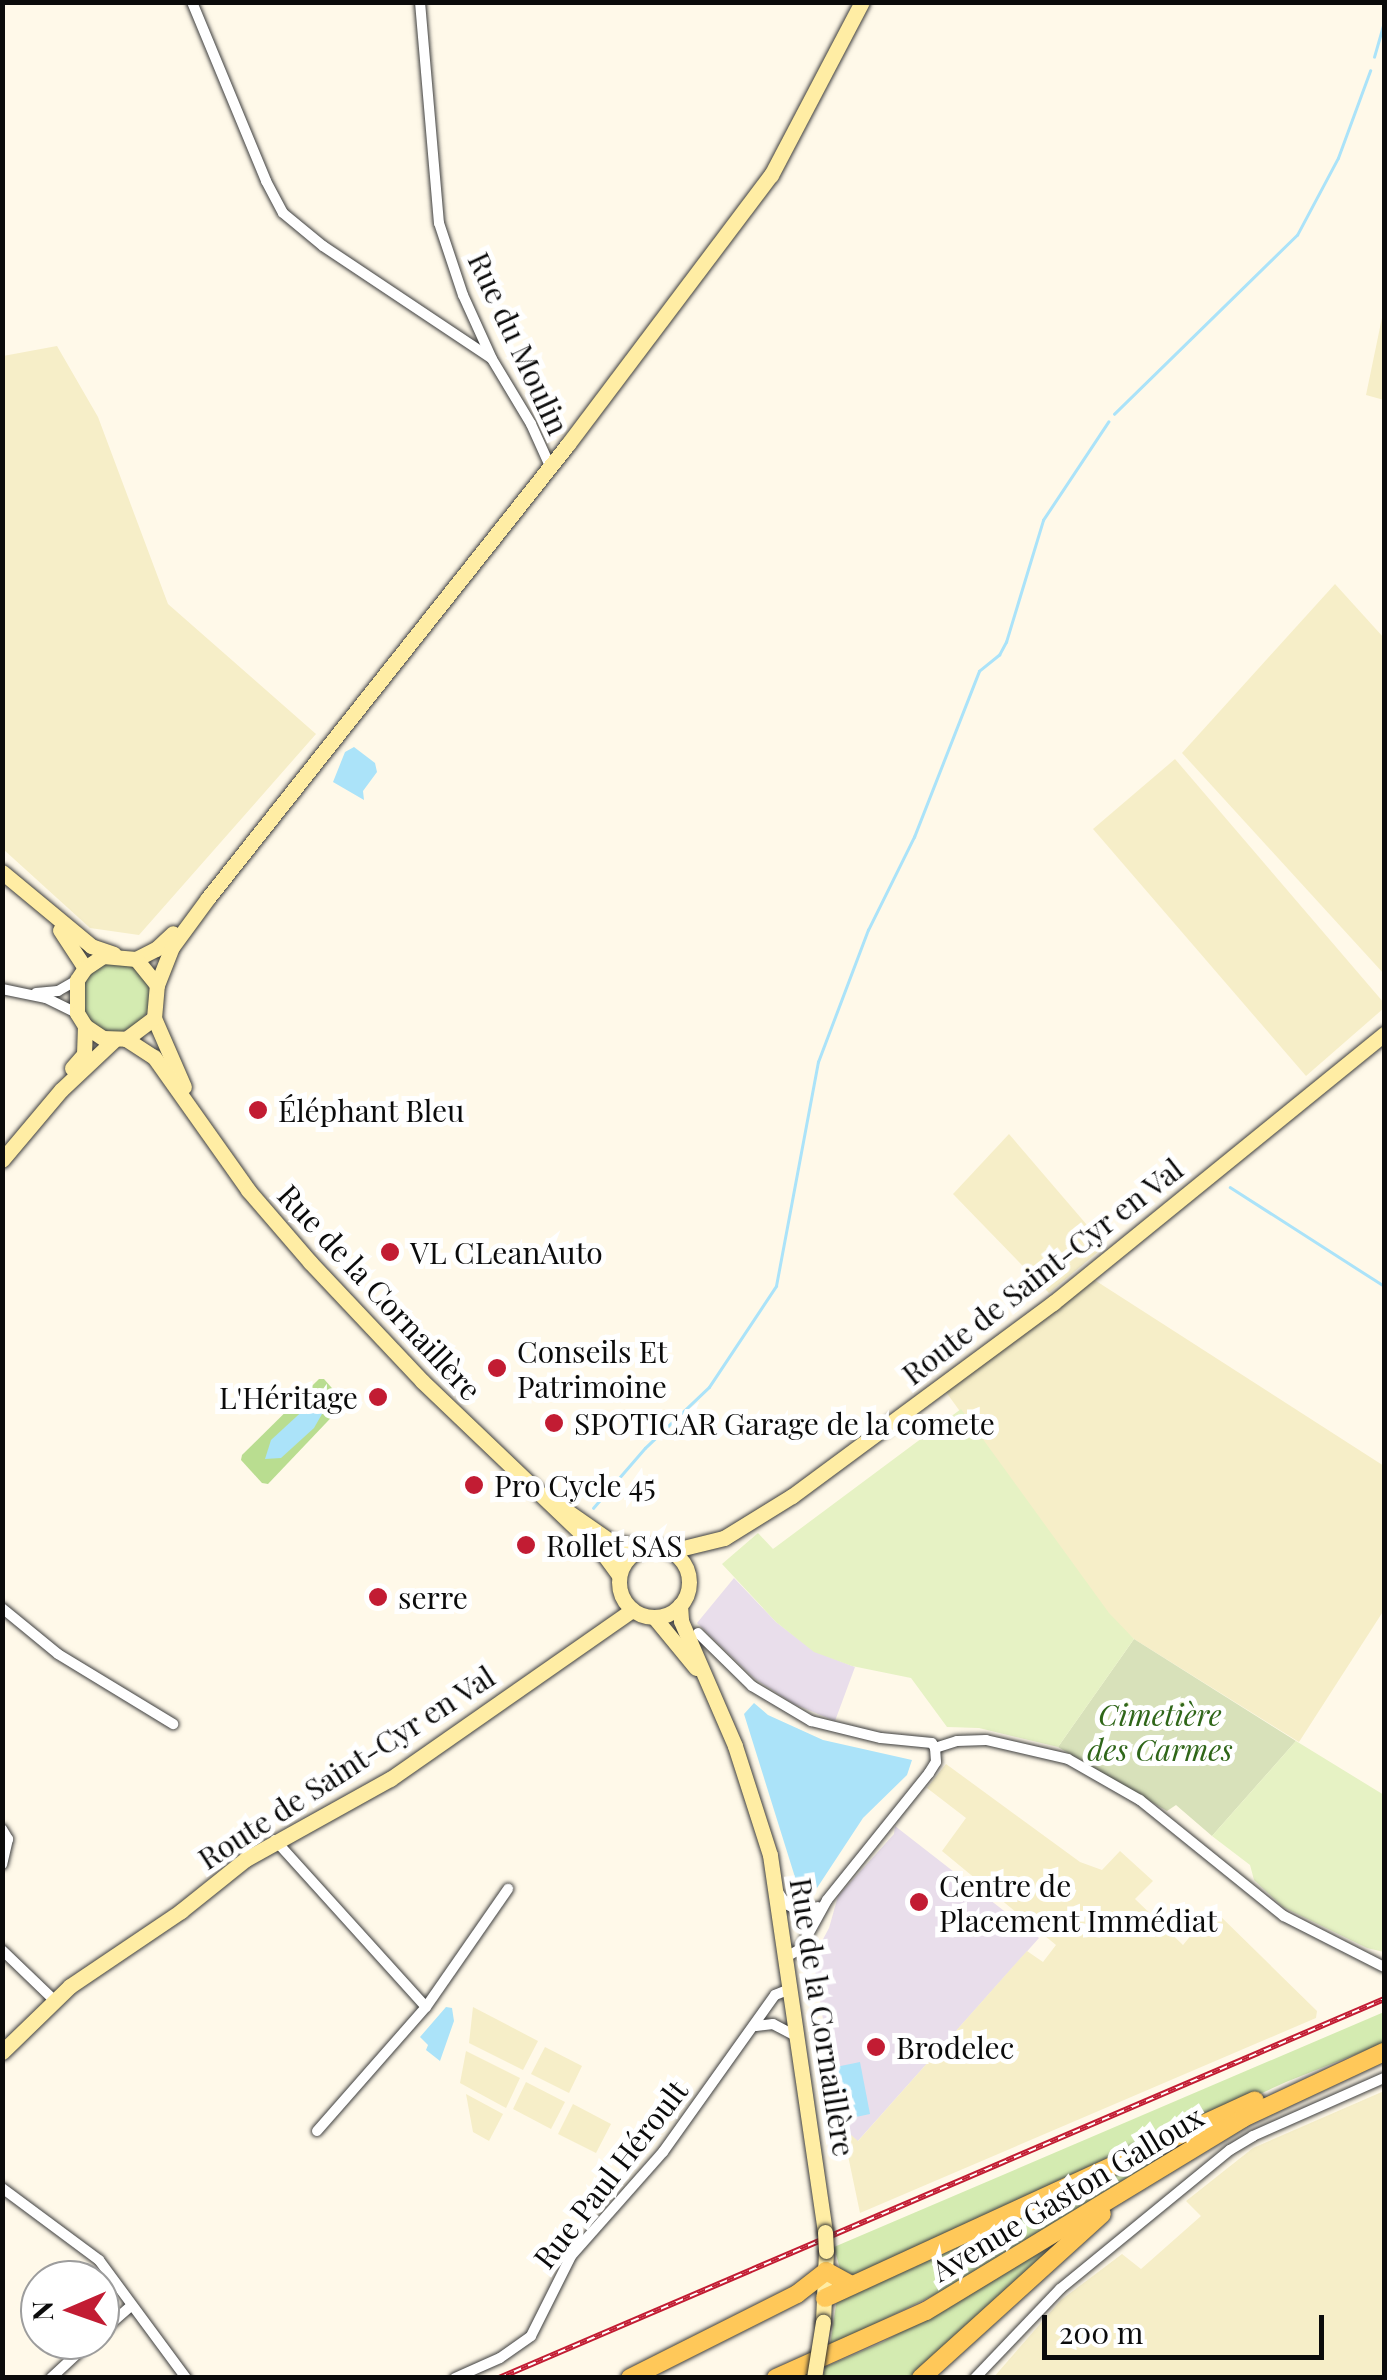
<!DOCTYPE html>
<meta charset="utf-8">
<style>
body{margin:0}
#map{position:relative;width:1387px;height:2380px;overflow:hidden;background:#fff9e9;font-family:"Playfair Display",serif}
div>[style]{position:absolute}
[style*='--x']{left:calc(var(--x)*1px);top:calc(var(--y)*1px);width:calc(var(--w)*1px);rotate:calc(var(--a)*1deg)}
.industrial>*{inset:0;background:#e9deeb}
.farmland>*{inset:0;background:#f6eec8}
.green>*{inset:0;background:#d4ebb1}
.round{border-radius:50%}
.forest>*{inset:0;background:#b9dd90}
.cemetery>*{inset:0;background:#d8e1ba}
.pitch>*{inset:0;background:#e6f2c4}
.water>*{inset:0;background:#abe3f9}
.stream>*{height:2.5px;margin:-1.25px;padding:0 1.25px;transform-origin:1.25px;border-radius:1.25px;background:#abe3f9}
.roads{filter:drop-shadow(0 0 2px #3e3e3e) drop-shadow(0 0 2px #3e3e3e)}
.street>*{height:10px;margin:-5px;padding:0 5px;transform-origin:5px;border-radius:5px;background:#fff}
.secondary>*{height:15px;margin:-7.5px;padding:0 7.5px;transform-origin:7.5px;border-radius:7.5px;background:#ffeda4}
.secondary>.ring{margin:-7.5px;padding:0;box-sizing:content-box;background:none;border:15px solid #ffeda4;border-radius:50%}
.primary>*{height:18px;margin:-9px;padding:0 9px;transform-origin:9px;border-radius:9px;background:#ffc859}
.rail>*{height:6px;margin-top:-3px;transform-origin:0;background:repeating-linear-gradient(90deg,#fff 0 8px,#c21c33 0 16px);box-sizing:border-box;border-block:2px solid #c21c33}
.bridges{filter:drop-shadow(0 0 2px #2d2d2d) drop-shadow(0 0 2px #2d2d2d)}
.secondary-bridge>*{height:15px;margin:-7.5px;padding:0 7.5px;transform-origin:7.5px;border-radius:7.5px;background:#ffeda4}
.dots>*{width:28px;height:28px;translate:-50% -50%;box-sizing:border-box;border:5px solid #fff;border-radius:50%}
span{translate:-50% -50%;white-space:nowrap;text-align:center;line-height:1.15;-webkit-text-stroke:10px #fff;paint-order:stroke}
.street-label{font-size:30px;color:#0b0b0b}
.poi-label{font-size:30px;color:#0b0b0b}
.left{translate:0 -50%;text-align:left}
.right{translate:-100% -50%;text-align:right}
.park-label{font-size:30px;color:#2f6619;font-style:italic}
.frame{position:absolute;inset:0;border:5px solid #0b0b0b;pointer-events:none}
.north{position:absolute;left:20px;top:2260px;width:100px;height:100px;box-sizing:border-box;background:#fff;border:2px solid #9d9d9d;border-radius:50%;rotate:268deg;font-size:28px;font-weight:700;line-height:40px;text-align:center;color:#0b0b0b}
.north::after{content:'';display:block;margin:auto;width:35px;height:45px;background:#c21c33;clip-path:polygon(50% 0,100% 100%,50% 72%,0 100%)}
.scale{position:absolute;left:1042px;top:2315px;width:282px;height:45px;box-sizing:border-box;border:5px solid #0b0b0b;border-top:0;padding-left:12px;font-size:30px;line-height:35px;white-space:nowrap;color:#0b0b0b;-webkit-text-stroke:8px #fff;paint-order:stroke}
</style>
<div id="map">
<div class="industrial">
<i style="clip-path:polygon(734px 1578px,776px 1622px,814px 1651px,855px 1667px,835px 1721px,794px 1704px,755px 1679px,697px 1623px)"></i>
<i style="clip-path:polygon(895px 1826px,1039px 1938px,857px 2142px,840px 2124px,813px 1958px,829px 1928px,838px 1896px,894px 1834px)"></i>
</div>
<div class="farmland">
<i style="clip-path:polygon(1384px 308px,1384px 400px,1366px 395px)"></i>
<i style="clip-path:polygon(57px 346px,98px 417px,168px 604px,316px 734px,139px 935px,90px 928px,3px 849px,3px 356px)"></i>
<i style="clip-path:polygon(1335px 584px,1384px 638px,1384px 974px,1182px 753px)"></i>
<i style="clip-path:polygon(1175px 759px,1384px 1003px,1384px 1008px,1306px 1076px,1093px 829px)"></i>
<i style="clip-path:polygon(1009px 1134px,1105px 1246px,1049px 1293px,953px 1194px)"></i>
<i style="clip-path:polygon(1093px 1279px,1384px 1466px,1384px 1610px,1299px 1742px,1134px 1639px,1109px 1617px,946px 1392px)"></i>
<i style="clip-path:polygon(946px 1764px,1080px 1862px,1102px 1870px,1120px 1851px,1153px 1881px,1135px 1899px,1183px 1945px,1213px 1909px,1317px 2011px,1316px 2018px,860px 2213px,842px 2127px,858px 2141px,1027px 1951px,1043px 1962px,1056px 1945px,942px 1851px,966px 1818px,927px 1788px)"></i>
<i style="clip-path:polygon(473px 2007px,538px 2041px,523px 2070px,469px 2043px)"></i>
<i style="clip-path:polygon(545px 2047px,582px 2066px,569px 2093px,531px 2074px)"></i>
<i style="clip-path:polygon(466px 2051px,520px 2078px,506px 2108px,460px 2083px)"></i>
<i style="clip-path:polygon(526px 2082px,565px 2102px,551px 2129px,513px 2109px)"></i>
<i style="clip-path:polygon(1384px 2091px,1384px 2377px,993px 2378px,1061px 2300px,1122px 2254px,1141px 2269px,1201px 2216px,1186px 2201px,1253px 2148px)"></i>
<i style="clip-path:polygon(466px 2094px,503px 2114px,489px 2141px,473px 2132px)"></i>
<i style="clip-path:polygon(573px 2104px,611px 2124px,596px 2153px,558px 2134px)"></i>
</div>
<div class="green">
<i class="round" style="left:80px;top:962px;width:70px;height:70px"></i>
<i style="clip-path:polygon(1384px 2012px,1384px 2043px,1286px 2082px,859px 2277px,840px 2269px,834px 2247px)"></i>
<i style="clip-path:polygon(1230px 2116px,997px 2264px,830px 2346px,837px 2298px)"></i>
<i style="clip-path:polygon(1078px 2229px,915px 2377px,823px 2378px,825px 2367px,883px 2342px)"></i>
</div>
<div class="forest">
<i style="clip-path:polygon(319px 1379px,324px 1379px,345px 1403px,268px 1484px,262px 1483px,241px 1460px,242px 1455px)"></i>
</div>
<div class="cemetery">
<i style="clip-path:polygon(1134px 1639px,1296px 1741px,1212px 1836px,1176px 1805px,1167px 1811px,1058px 1747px)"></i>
</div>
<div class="pitch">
<i style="clip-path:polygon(961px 1409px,1109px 1613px,1134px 1639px,1058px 1747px,979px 1728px,947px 1727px,911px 1678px,852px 1666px,814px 1652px,776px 1622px,722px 1564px,758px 1533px,773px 1549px)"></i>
<i style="clip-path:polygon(1296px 1741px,1384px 1795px,1384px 1952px,1367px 1948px,1283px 1907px,1254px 1880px,1250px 1865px,1212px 1836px)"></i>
</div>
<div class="water">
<i style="clip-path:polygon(354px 747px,375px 763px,377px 772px,363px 791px,364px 800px,333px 782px,345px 752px)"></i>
<i style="clip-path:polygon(321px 1394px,327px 1397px,326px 1407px,314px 1428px,281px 1458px,265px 1459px,271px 1440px)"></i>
<i style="clip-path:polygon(754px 1703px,768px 1715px,823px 1740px,912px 1760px,907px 1775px,863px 1818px,817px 1888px,808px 1894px,799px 1890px,744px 1714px)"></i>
<i style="clip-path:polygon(446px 2007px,452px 2008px,454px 2021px,440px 2061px,426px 2050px,428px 2045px,420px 2037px)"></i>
<i style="clip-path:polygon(860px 2062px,870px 2114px,842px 2120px,831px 2068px)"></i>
</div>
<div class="stream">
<i style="--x:1374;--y:57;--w:36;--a:-74"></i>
<i style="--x:1114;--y:414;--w:256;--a:-44.4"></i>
<i style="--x:1297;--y:235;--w:87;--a:-62"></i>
<i style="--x:1338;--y:158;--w:93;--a:-69.8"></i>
<i style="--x:1230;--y:1187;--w:183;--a:32.7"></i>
<i style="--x:593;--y:1508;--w:79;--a:-49.1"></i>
<i style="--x:645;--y:1448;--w:88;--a:-43.6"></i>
<i style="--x:709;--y:1387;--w:121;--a:-56.4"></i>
<i style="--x:776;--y:1286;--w:228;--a:-79.4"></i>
<i style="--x:818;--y:1062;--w:141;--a:-69.3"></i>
<i style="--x:868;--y:930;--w:104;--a:-63.7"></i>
<i style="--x:914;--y:837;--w:178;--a:-68.6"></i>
<i style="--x:979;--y:671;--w:26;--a:-39"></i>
<i style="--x:999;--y:655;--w:15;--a:-62"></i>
<i style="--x:1006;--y:642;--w:127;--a:-73.1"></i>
<i style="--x:1043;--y:520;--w:118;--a:-56.4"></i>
</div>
<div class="roads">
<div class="street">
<i style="--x:192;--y:2;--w:194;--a:67.5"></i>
<i style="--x:266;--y:181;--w:36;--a:62"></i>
<i style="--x:283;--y:213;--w:52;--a:39.5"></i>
<i style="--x:323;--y:246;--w:202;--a:33.7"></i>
<i style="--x:420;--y:2;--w:222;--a:85.1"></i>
<i style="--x:439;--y:223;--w:76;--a:71.6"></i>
<i style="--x:463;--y:295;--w:70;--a:65.6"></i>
<i style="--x:492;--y:359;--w:76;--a:59"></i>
<i style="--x:531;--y:424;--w:46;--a:65.7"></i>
<i style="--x:2;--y:989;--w:45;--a:11.6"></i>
<i style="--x:46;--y:998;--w:34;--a:26"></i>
<i style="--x:36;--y:993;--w:22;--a:-5"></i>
<i style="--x:58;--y:991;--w:22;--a:-30"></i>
<i style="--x:2;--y:1608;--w:72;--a:39.4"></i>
<i style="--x:58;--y:1654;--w:135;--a:31.3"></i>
<i style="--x:698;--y:1633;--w:76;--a:44.5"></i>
<i style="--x:752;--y:1686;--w:69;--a:30.7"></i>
<i style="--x:811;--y:1721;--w:72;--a:13.7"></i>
<i style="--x:881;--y:1738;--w:51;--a:5.6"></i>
<i style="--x:932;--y:1743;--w:6;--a:59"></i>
<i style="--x:935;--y:1748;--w:23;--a:-18"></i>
<i style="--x:957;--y:1741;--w:29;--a:-2"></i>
<i style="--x:986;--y:1740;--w:84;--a:13"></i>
<i style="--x:1068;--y:1759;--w:83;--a:29.7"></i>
<i style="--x:1140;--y:1800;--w:185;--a:38.9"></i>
<i style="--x:1284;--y:1916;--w:112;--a:27"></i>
<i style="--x:2;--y:1829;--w:12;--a:59"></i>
<i style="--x:8;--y:1839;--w:26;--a:103"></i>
<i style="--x:275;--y:1840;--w:225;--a:47.9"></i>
<i style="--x:778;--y:1892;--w:14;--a:56"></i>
<i style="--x:786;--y:1904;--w:20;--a:27"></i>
<i style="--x:804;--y:1913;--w:15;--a:-23"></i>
<i style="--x:2;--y:1950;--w:72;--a:43.9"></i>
<i style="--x:788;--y:1956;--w:14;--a:-30"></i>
<i style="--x:800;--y:1949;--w:56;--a:-61.1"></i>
<i style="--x:827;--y:1900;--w:163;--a:-51.2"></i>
<i style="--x:929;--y:1773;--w:13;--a:-58"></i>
<i style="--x:936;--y:1762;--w:14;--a:-94"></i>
<i style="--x:756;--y:2026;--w:17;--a:-7"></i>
<i style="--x:773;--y:2024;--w:26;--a:28"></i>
<i style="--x:317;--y:2131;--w:165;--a:-48.7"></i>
<i style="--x:426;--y:2007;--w:144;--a:-55.2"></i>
<i style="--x:2;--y:2188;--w:121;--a:36.6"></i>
<i style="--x:99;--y:2260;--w:147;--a:53.6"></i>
<i style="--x:100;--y:2333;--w:41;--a:-41.1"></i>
<i style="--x:51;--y:2378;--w:56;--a:-42.8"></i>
<i style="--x:455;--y:2378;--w:49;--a:-24"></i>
<i style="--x:500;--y:2358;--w:38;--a:-35"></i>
<i style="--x:531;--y:2336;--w:89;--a:-63.4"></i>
<i style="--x:571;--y:2256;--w:139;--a:-48.5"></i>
<i style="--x:663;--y:2152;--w:193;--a:-54.5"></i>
<i style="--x:775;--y:1995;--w:18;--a:-22"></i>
<i style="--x:975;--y:2378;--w:123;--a:-46.3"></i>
<i style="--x:1060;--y:2289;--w:220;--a:-39.3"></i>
<i style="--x:1230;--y:2150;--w:27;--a:-31"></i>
<i style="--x:1253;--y:2136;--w:143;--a:-23.9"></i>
</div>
<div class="secondary">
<i style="--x:2;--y:872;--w:116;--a:39.7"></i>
<i style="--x:91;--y:946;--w:24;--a:19"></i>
<i style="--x:60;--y:930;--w:45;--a:56.7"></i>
<i style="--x:136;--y:959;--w:22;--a:-27"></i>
<i style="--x:156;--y:949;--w:23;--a:-43"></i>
<i style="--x:157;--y:985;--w:41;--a:-68.5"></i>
<i style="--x:172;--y:947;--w:61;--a:-53.7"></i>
<i style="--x:208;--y:898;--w:579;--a:-51.59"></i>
<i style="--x:568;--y:444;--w:337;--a:-53"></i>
<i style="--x:771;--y:175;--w:195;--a:-62.3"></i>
<i style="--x:154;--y:1018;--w:75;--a:66.5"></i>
<i style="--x:126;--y:1039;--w:35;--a:-37"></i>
<i style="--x:154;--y:1018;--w:33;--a:-85"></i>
<i style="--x:157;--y:985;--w:33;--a:-129"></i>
<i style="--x:136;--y:959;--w:33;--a:-175"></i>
<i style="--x:103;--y:956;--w:22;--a:146"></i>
<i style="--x:85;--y:968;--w:14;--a:124"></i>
<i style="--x:77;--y:980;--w:33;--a:90"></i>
<i style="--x:77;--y:1013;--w:15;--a:58"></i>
<i style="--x:85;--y:1026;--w:22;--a:34"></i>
<i style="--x:103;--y:1038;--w:23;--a:2"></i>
<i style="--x:126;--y:1039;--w:33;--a:33"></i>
<i style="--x:154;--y:1057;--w:163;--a:54.7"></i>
<i style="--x:248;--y:1190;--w:95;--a:49.3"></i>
<i style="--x:310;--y:1262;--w:163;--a:46.7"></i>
<i style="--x:422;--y:1381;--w:253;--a:43.7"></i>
<i style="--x:605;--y:1556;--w:24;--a:54"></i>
<i style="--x:72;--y:1068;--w:18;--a:-49"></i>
<i style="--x:84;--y:1054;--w:28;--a:-88"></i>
<i style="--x:2;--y:1160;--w:92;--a:-49.9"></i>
<i style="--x:61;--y:1090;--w:73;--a:-43.3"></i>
<i style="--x:561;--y:1507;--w:60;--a:34.8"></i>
<i style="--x:610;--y:1541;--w:33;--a:11"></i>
<i class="ring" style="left:619px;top:1547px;width:55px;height:55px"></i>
<i style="--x:671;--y:1551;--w:55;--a:-13.8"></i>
<i style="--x:724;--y:1538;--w:80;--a:-31.7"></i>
<i style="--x:792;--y:1496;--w:325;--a:-36.5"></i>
<i style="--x:1053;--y:1303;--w:427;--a:-39.1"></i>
<i style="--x:680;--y:1605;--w:16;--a:86"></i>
<i style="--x:681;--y:1621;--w:136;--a:66.6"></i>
<i style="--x:735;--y:1746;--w:114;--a:72.2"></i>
<i style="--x:770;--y:1855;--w:381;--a:81.7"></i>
<i style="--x:654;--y:1617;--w:66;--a:50.5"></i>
<i style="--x:2;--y:2052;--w:95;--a:-44.1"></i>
<i style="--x:70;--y:1986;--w:134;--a:-34"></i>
<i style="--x:181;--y:1911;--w:83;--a:-38.7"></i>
<i style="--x:246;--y:1859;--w:165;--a:-29.1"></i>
<i style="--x:390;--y:1779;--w:295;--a:-34.9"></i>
<i style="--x:823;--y:2322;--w:71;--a:-87.6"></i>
</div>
<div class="primary">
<i style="--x:825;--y:2298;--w:473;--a:-24.7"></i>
<i style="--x:630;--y:2378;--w:187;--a:-26.7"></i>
<i style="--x:797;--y:2294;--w:37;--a:-38"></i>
<i style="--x:826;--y:2271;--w:26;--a:29"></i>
<i style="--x:776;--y:2378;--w:164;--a:-24.1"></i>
<i style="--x:926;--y:2311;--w:371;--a:-31.3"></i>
<i style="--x:1243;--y:2118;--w:156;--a:-25.1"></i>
<i style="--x:921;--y:2378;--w:244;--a:-42.2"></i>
</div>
</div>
<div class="rail">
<i style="--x:499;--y:2378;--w:963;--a:-23.18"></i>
</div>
<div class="bridges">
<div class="secondary-bridge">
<i style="--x:825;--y:2232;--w:19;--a:87"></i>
<i style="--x:814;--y:2378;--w:57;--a:-80.9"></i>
</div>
</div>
<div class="dots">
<i style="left:258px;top:1110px;background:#c21c33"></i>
<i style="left:390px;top:1252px;background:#c21c33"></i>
<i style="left:497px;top:1368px;background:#c21c33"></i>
<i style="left:378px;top:1397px;background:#c21c33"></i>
<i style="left:554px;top:1423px;background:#c21c33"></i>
<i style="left:474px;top:1485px;background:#c21c33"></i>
<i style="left:526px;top:1545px;background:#c21c33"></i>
<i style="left:378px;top:1597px;background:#c21c33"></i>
<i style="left:919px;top:1902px;background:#c21c33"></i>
<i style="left:876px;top:2047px;background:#c21c33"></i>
</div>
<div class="street-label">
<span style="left:519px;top:343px;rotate:65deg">Rue du Moulin</span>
<span style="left:1042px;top:1271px;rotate:-38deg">Route de Saint-Cyr en Val</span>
<span style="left:380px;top:1292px;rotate:47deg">Rue de la Cornaillère</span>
<span style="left:346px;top:1767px;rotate:-33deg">Route de Saint-Cyr en Val</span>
<span style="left:823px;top:2017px;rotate:81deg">Rue de la Cornaillère</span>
<span style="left:610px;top:2174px;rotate:-52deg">Rue Paul Héroult</span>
<span style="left:1067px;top:2193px;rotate:-31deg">Avenue Gaston Galloux</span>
</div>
<div class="poi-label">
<span class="left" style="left:278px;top:1110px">Éléphant Bleu</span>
<span class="left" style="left:410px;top:1252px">VL CLeanAuto</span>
<span class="left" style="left:517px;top:1368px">Conseils Et<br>Patrimoine</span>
<span class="right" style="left:358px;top:1397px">L'Héritage</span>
<span class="left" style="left:574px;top:1423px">SPOTICAR Garage de la comete</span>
<span class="left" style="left:494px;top:1485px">Pro Cycle 45</span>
<span class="left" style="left:546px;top:1545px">Rollet SAS</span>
<span class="left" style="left:398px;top:1597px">serre</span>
<span class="left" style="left:939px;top:1902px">Centre de<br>Placement Immédiat</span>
<span class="left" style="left:896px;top:2047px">Brodelec</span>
</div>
<div class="park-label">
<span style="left:1160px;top:1731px">Cimetière<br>des Carmes</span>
</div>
<div class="frame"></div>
<div class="north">N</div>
<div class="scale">200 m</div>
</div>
